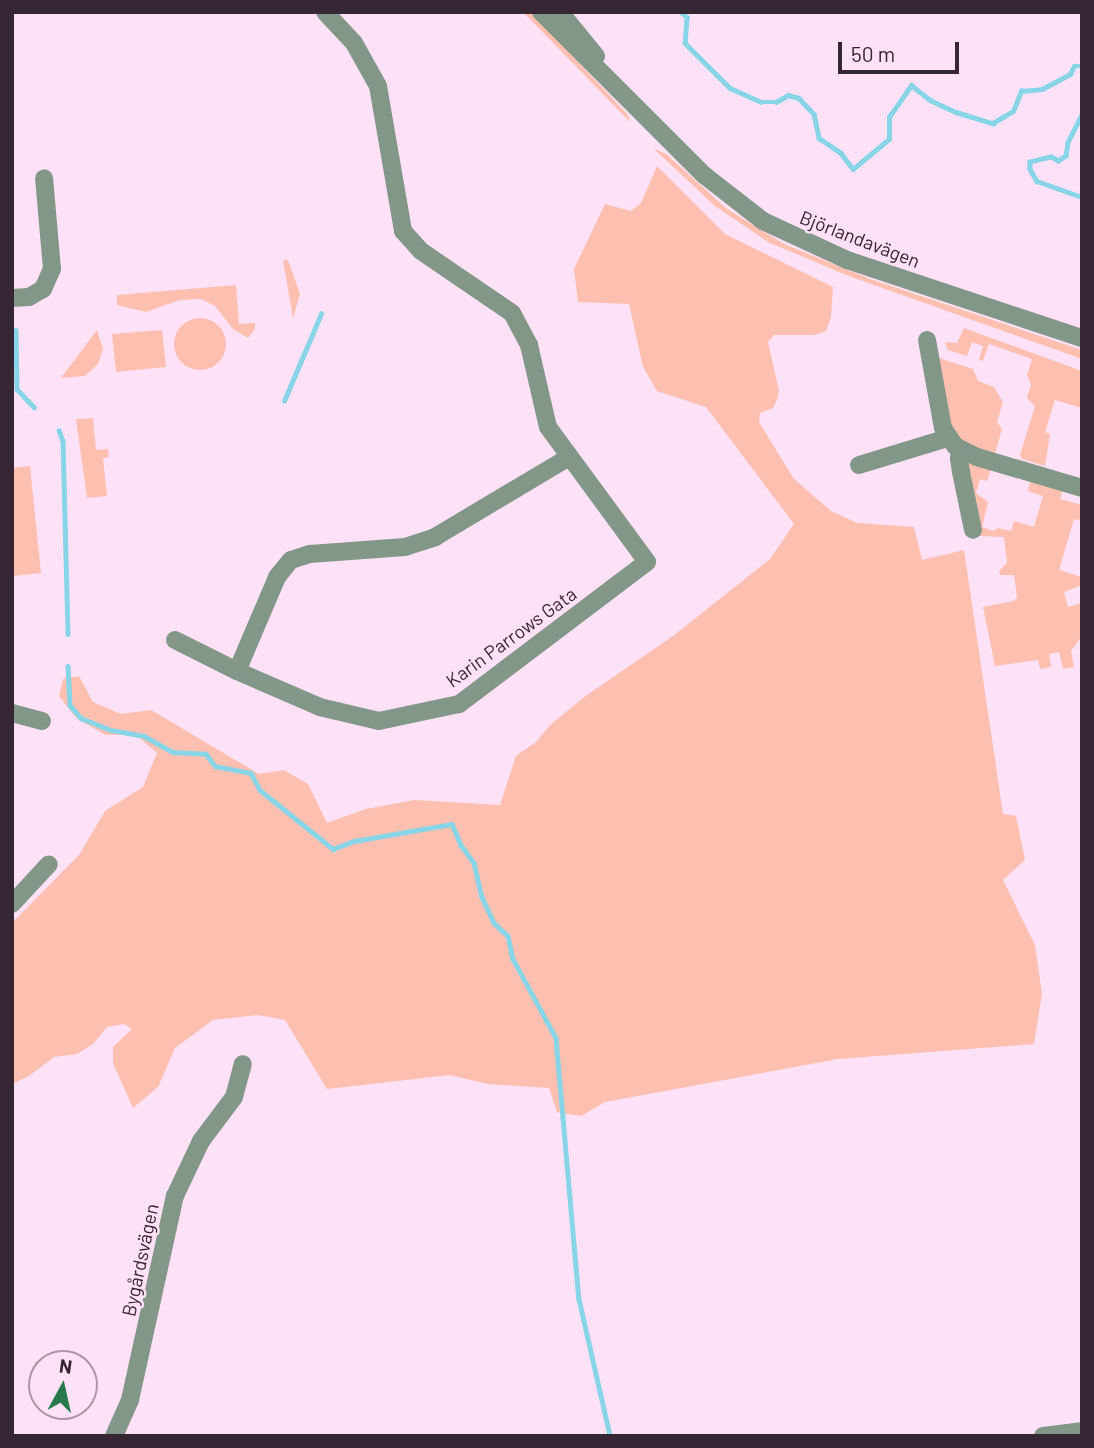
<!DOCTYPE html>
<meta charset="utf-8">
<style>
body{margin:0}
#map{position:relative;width:1094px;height:1448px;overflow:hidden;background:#fde1f6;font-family:Barlow,sans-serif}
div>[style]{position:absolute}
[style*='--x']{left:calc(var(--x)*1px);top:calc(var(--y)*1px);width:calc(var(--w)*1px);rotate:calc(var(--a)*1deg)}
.green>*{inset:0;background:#fdc0b0}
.round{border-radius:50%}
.stream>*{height:4.5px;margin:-2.25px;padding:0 2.25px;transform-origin:2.25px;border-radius:2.25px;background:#88d5e8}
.minor>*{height:18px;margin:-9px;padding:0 9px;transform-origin:9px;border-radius:9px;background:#839789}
span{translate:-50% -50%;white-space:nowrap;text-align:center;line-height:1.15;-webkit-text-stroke:5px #fde1f6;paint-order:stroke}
.street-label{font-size:19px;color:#362533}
.frame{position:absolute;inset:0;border:14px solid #362533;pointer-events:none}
.north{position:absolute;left:28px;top:1350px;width:70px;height:70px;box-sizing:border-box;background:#fde1f6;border:2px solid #ad96a8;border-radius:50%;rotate:8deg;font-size:19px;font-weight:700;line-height:28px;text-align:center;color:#362533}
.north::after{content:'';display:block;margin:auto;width:24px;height:32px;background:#287a4c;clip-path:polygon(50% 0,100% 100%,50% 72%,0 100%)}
.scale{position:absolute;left:838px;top:42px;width:121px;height:32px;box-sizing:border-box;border:4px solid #362533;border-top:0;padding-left:9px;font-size:21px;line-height:24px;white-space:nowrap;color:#362533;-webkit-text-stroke:5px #fde1f6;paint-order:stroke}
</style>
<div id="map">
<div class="green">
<i style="clip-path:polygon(523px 12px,531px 12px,628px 115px,630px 122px)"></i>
<i style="clip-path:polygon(653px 148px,666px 154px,727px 209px,784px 244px,870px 279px,1082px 350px,1082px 359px,846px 275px,768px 242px,715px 206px)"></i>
<i style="clip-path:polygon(657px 166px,725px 234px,833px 287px,831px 317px,826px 331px,815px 335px,774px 335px,768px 342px,779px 391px,777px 400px,773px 408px,760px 413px,759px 422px,794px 479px,831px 511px,857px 523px,914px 527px,922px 560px,964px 550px,1003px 814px,1016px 816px,1025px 860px,1003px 880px,1035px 945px,1042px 994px,1034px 1044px,838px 1059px,605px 1102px,581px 1116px,557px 1112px,549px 1088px,487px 1084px,450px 1075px,327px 1089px,285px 1020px,258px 1015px,213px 1020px,175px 1048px,158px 1087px,133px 1108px,113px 1063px,113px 1047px,132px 1029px,124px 1024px,107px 1027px,93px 1044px,77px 1054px,54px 1057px,29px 1076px,12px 1084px,12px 923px,79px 855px,105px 811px,143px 787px,157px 753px,136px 735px,106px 735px,77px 719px,59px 696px,63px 679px,79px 676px,93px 702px,121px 714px,151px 710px,259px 774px,284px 770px,308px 784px,327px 823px,366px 809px,414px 800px,500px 805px,516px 756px,536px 742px,550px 725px,587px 695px,673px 636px,770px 559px,794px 524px,706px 407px,657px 391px,643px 367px,629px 304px,578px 302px,574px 269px,605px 204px,631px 211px,641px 203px)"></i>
<i style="clip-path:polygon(283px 260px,288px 260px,300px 294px,293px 318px)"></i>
<i style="clip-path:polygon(236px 285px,239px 324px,255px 323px,255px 329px,248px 338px,233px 329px,215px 306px,201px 299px,180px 300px,146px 312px,117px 305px,117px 295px)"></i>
<i class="round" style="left:174px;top:318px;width:52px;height:52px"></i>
<i style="clip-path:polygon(964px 328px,1082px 371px,1082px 408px,1055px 400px,1045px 432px,1050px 434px,1045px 466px,1022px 459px,1020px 455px,1035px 406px,1027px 398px,1031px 384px,1027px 375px,1032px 359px,989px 344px,983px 361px,979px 360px,983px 346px,972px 342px,967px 356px,948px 350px,945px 342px,957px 343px)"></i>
<i style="clip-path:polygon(97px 330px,103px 349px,98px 364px,85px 376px,61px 378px)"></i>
<i style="clip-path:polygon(162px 330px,166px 367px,116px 372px,112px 334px)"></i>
<i style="clip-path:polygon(936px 357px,973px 369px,978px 381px,994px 387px,1003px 402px,997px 422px,1002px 429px,995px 454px,985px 453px,952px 435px)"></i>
<i style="clip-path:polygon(93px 418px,96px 450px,108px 449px,109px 457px,103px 458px,107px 496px,87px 498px,76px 419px)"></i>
<i style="clip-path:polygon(973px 461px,992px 466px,987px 481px,980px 479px,976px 493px,988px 502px,982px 527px,994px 531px,998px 528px,1011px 531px,1014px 521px,1034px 527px,1043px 496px,1028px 491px,1031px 477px,1063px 487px,1060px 499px,1082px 505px,1082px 521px,1074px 519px,1059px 570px,1082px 577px,1082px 585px,1064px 592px,1068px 607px,1082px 603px,1082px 636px,1071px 651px,1074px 667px,1063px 669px,1059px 652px,1049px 654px,1051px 667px,1040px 669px,1038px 660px,995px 666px,983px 607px,1014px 601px,1017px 597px,1014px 575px,1000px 575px,999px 571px,1007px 563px,1004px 537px,980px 536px,966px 474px,967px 465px)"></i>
<i style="clip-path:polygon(30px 466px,41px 573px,12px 576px,12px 468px)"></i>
</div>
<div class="stream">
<i style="--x:681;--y:12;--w:8;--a:40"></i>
<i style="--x:687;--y:17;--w:26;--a:94"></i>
<i style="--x:685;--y:43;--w:64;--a:45"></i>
<i style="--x:730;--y:88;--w:34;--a:24"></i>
<i style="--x:761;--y:102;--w:15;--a:0"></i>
<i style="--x:776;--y:102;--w:14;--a:-30"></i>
<i style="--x:788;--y:95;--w:11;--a:15"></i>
<i style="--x:799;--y:98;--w:22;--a:47"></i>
<i style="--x:814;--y:114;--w:25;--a:78"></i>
<i style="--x:819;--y:138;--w:27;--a:34"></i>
<i style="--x:841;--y:153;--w:20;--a:53"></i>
<i style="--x:853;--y:169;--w:47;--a:-39.8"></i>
<i style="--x:889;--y:139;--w:22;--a:-90"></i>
<i style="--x:889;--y:117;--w:39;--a:-55"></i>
<i style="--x:911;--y:85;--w:24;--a:38"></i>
<i style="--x:930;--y:100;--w:29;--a:25"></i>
<i style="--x:956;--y:112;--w:39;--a:17"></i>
<i style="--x:993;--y:123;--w:23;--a:-31"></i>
<i style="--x:1013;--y:111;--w:22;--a:-68"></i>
<i style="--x:1021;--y:91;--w:21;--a:-5"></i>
<i style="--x:1042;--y:89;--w:32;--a:-28"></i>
<i style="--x:1070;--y:74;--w:9;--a:-63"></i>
<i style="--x:1074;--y:66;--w:8;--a:0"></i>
<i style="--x:1082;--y:115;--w:31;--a:117"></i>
<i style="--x:1068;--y:143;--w:13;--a:99"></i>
<i style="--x:1066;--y:156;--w:9;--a:148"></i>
<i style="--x:1058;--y:161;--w:8;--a:-150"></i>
<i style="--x:1051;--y:157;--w:22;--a:167"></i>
<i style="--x:1030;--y:162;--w:7;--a:90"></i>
<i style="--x:1030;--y:169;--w:14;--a:60"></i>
<i style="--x:1037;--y:181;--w:48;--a:19.6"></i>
<i style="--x:16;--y:330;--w:59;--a:89"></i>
<i style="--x:17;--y:389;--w:25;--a:47"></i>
<i style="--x:284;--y:401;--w:95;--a:-67"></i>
<i style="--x:59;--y:430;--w:12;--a:70"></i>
<i style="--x:63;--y:441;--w:193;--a:88.5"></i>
<i style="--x:68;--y:666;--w:39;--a:87"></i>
<i style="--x:70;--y:705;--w:17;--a:50"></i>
<i style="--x:81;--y:718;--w:32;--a:22"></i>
<i style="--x:111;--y:730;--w:34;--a:10"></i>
<i style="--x:144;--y:736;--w:33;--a:29"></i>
<i style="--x:173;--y:752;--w:33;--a:3"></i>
<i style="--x:206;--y:754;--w:15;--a:53"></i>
<i style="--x:215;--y:766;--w:37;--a:11"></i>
<i style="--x:251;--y:773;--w:19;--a:62"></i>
<i style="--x:260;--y:790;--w:94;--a:38.9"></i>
<i style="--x:333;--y:849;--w:22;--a:-21"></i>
<i style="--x:354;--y:841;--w:99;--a:-9.8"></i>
<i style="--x:452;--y:824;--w:23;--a:67"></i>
<i style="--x:461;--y:845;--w:22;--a:54"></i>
<i style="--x:474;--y:863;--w:35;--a:77"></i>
<i style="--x:482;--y:897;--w:29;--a:65"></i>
<i style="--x:494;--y:923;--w:19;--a:43"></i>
<i style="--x:508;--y:936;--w:24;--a:78"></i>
<i style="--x:513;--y:959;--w:90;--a:61.4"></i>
<i style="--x:556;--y:1038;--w:262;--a:85"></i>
<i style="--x:579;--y:1299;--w:140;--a:77.2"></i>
</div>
<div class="minor">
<i style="--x:325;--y:12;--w:42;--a:46.9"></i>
<i style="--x:354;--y:43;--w:49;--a:60.8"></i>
<i style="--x:378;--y:86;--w:147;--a:80.2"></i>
<i style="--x:403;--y:231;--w:27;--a:48"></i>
<i style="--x:421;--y:251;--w:110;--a:34.3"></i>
<i style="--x:512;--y:313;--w:36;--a:62"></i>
<i style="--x:529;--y:345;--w:84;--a:77"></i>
<i style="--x:548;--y:427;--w:167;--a:53.7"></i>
<i style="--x:647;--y:562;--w:236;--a:142.9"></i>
<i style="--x:459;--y:704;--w:82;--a:168"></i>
<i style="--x:379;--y:721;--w:61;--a:-166.7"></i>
<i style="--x:320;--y:707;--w:90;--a:-156.6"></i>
<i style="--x:237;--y:671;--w:102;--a:-66.9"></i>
<i style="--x:277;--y:577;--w:22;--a:-51"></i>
<i style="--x:291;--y:560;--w:20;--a:-18"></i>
<i style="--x:310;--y:554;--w:95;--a:-4.2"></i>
<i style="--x:405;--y:547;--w:32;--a:-18"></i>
<i style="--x:435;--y:537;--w:156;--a:-30.8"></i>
<i style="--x:541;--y:12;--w:231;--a:45"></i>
<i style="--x:704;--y:175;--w:75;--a:37.9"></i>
<i style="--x:763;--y:221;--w:93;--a:24.9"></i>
<i style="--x:847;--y:260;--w:248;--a:18.4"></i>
<i style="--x:560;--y:12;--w:57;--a:50.7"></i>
<i style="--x:12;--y:298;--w:17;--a:-3"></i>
<i style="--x:29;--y:297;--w:16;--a:-30"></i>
<i style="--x:43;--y:289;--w:22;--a:-66"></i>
<i style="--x:52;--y:269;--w:91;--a:-95"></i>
<i style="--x:927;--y:340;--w:89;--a:79.7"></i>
<i style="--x:943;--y:428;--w:22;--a:56"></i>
<i style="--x:955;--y:446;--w:25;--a:27"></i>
<i style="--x:977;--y:457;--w:109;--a:16.4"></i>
<i style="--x:962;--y:451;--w:8;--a:113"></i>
<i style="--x:959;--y:458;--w:14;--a:82"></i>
<i style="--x:961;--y:472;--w:59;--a:78.3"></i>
<i style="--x:859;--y:465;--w:93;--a:-16.9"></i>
<i style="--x:175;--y:640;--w:69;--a:26.6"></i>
<i style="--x:12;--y:713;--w:31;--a:15"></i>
<i style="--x:12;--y:904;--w:54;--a:-47.2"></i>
<i style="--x:114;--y:1436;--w:39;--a:-66"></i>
<i style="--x:130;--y:1400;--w:209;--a:-77.6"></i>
<i style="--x:175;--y:1196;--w:61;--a:-64.7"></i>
<i style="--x:201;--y:1141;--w:55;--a:-53.1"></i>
<i style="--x:234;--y:1097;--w:34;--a:-75"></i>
<i style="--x:1043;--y:1436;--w:39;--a:-7"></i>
</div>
<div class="street-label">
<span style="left:860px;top:239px;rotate:21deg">Björlandavägen</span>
<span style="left:511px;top:637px;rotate:-36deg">Karin Parrows Gata</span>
<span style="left:140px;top:1260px;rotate:-78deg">Bygårdsvägen</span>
</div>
<div class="frame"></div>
<div class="north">N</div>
<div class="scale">50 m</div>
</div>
